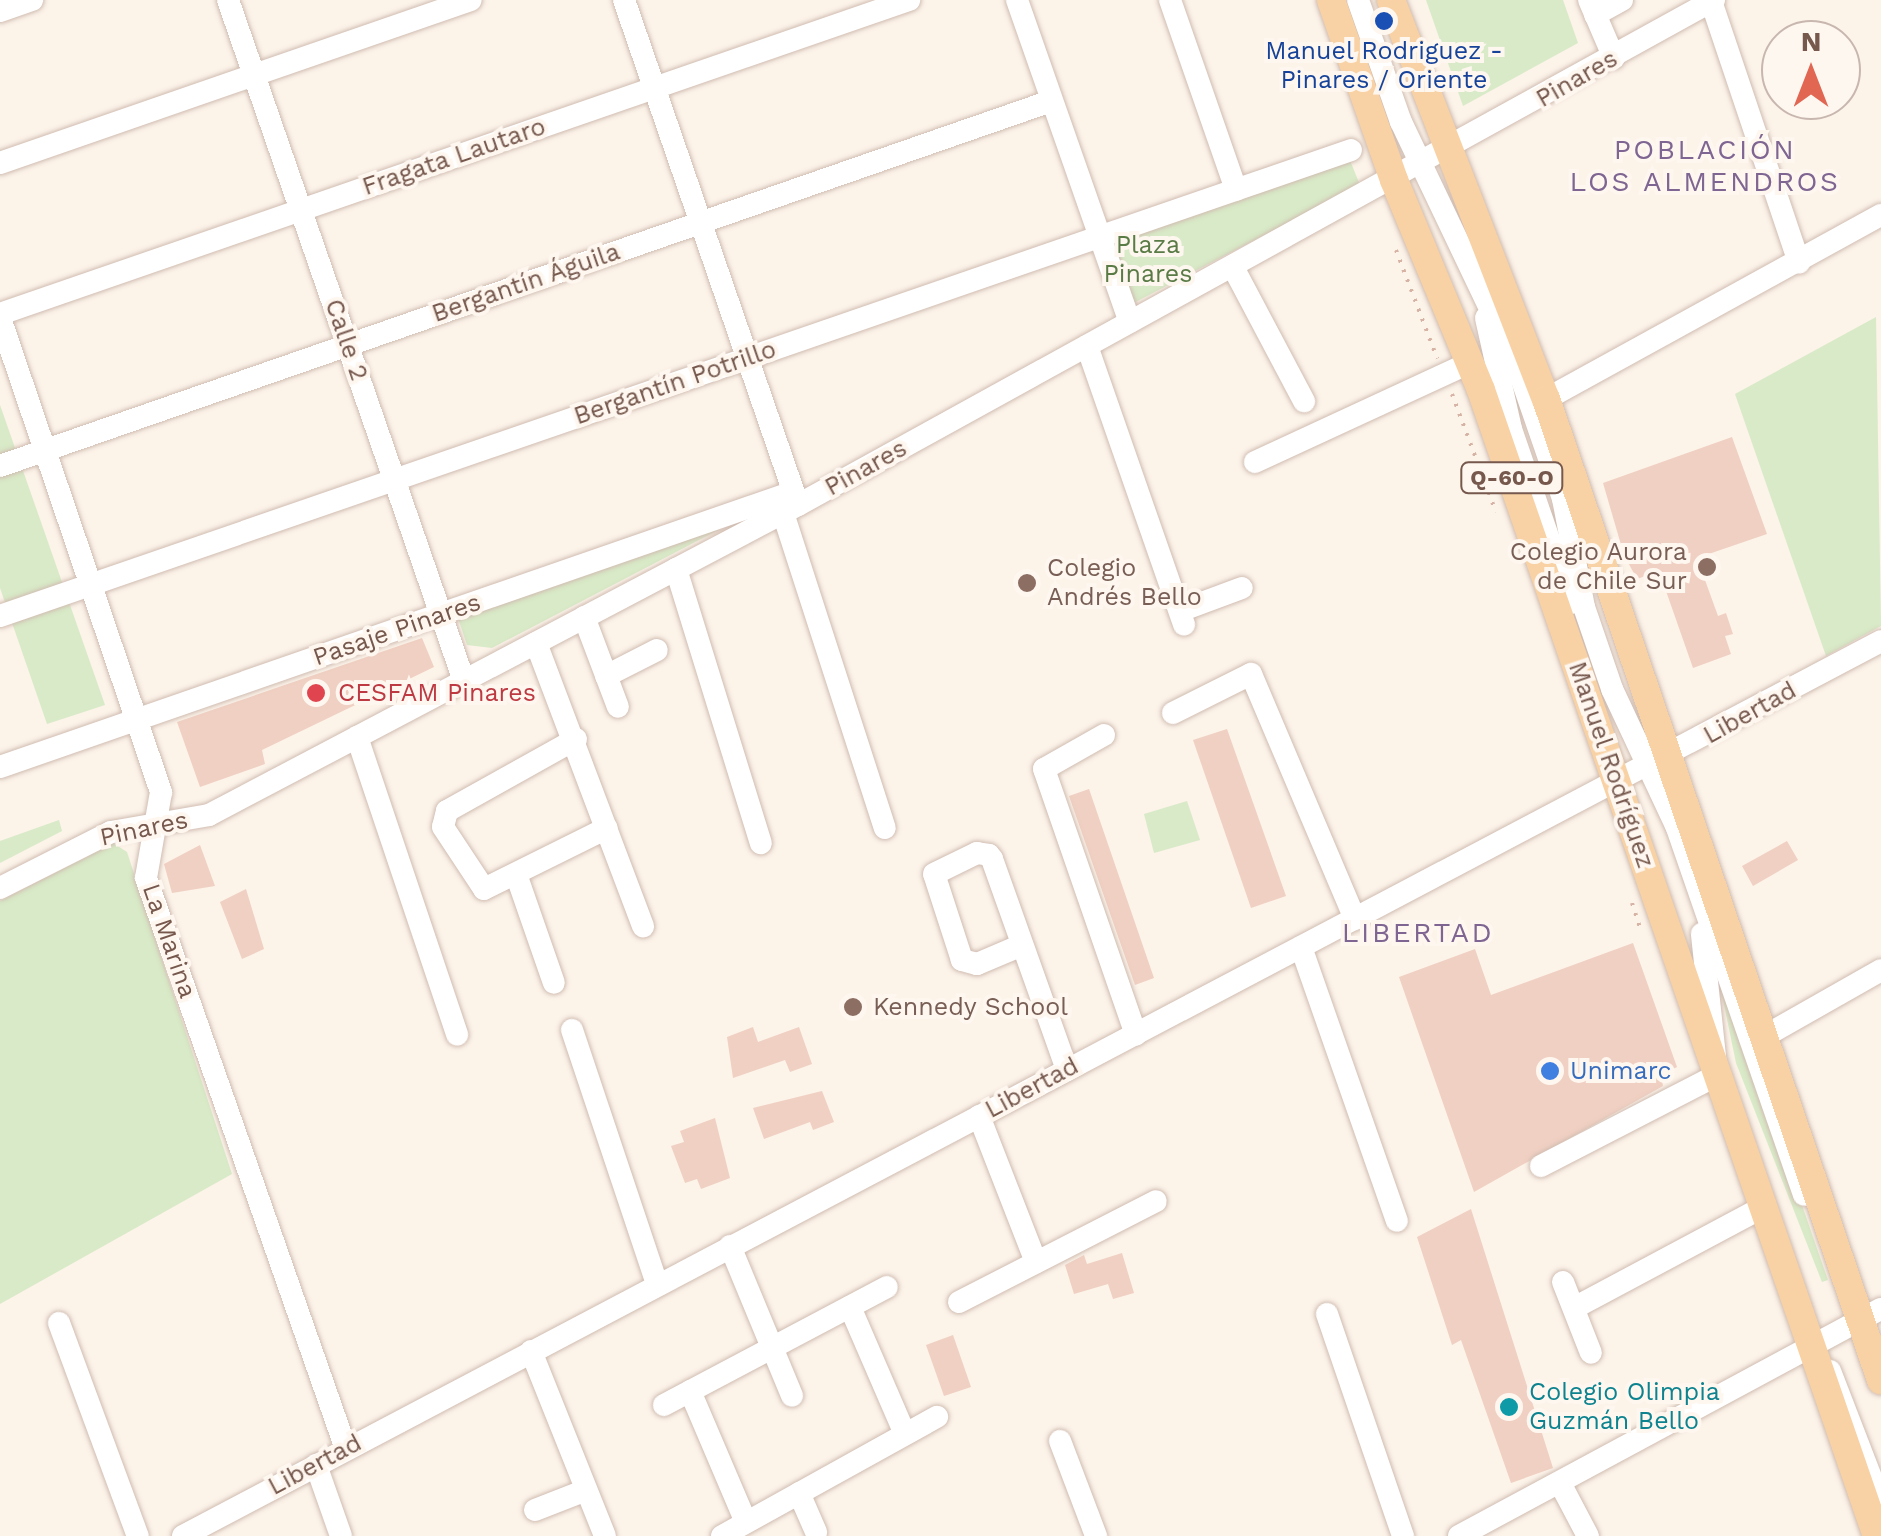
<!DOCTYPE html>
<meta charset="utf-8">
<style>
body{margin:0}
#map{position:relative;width:1881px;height:1536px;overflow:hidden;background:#fcf3e9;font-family:"Work Sans",sans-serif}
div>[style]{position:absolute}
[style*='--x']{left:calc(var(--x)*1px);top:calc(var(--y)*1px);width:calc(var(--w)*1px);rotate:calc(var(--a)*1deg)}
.green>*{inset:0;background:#d8eac7}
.building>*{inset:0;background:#f0d0c2}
.path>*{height:4px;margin-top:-2px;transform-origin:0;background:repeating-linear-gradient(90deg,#d6b3a4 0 2.5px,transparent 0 10.5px)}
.roads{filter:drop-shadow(0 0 2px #d0bcb1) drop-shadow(0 0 2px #d0bcb1)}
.minor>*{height:22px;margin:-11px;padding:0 11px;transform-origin:11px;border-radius:11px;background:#fff}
.major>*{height:28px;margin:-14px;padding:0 14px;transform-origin:14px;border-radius:14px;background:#f8d2a5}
.dots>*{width:28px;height:28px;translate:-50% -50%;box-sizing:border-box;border:5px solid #fef7f0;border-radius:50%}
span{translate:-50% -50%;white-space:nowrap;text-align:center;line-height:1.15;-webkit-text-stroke:8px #fef7f0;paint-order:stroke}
.shield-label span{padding:2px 8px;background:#fef7f0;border:2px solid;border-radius:8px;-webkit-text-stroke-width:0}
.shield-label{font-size:22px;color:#76584d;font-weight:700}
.transit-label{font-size:25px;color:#164399}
.street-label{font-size:25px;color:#76584d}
.park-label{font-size:25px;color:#5a7b45}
.education-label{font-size:25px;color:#785e54}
.right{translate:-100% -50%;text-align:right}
.left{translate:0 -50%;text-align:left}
.health-label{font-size:25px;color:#be3a42}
.shop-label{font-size:25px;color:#366cbe}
.culture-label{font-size:25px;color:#0d838f}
.neighbourhood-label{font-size:28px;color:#7f6692;letter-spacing:2.5px}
.north{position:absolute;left:1761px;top:20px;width:100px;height:100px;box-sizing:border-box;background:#fef7f0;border:2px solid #c8b7af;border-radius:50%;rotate:0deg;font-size:28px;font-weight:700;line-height:40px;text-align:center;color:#76584d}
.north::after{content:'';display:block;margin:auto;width:35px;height:45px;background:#e16753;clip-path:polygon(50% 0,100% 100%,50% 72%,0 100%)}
</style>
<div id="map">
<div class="green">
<i style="clip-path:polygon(1426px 0,1563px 0,1578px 43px,1463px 106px)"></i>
<i style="clip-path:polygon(1349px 158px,1360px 185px,1128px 306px,1112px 241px)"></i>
<i style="clip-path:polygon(1876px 317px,1881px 626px,1826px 656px,1735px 394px)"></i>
<i style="clip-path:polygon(0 405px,105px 705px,47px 724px,0 588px)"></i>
<i style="clip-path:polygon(747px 515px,492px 648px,467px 645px,457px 615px)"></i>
<i style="clip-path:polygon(1187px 801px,1200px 840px,1154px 853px,1144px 814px)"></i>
<i style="clip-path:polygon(59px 820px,62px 831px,0 863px,0 841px)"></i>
<i style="clip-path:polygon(113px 843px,127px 852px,232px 1174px,0 1304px,0 901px)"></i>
<i style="clip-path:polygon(1712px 946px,1828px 1280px,1822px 1282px,1736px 1063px)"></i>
</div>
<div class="building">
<i style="clip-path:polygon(1732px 437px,1767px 534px,1697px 558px,1718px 616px,1726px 613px,1733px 634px,1725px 636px,1731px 654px,1693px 668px,1659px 571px,1637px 579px,1624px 555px,1603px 483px)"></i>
<i style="clip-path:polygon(422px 638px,434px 667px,262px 750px,265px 764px,200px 787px,177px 722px)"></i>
<i style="clip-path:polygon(1227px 729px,1286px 896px,1251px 908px,1193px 740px)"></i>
<i style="clip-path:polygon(1089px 789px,1154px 978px,1135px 985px,1069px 796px)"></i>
<i style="clip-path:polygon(1787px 841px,1798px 860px,1753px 886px,1742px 866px)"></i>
<i style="clip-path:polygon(200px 845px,215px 886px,172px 893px,164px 864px)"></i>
<i style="clip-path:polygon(246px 889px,264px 949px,242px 959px,220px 902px)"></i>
<i style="clip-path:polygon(1633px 943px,1677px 1067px,1661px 1075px,1663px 1086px,1474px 1192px,1399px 977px,1475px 949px,1491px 995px)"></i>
<i style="clip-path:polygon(753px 1027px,758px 1042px,799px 1027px,812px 1064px,790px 1072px,785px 1060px,733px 1078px,727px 1037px)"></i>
<i style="clip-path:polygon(822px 1091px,834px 1122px,813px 1130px,810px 1122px,764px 1139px,753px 1108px)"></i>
<i style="clip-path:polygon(715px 1118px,730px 1178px,701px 1189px,697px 1179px,685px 1183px,671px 1146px,684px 1142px,680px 1131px)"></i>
<i style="clip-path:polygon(1471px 1209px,1553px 1468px,1511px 1483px,1461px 1340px,1452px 1345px,1417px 1237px)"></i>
<i style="clip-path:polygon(1122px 1253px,1134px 1293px,1113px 1299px,1108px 1284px,1074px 1294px,1065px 1265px,1084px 1255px,1087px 1264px)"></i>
<i style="clip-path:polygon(953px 1335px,971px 1387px,944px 1396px,926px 1345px)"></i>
</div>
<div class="path">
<i style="--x:1396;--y:250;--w:116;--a:69.2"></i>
<i style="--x:1452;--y:394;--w:126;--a:69.6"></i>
<i style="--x:1632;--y:903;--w:25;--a:72"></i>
</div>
<div class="roads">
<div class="minor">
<i style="--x:228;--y:0;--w:721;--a:70.89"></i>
<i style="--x:624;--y:0;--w:531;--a:70.98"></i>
<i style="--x:1017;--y:0;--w:341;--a:70.7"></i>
<i style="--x:1170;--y:0;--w:201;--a:70.8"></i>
<i style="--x:1358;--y:0;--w:129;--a:70.6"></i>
<i style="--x:1401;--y:122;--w:267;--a:64.5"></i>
<i style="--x:1516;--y:363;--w:144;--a:70.9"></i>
<i style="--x:1563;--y:499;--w:110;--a:79"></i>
<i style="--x:1584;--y:607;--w:87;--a:71.1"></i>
<i style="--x:1612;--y:689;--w:153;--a:64.9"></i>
<i style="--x:1677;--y:828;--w:388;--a:70.9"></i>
<i style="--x:1589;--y:0;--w:63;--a:66.7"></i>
<i style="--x:1711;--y:1;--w:276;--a:71.4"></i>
<i style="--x:0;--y:11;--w:34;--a:-19"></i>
<i style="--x:1595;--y:15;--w:31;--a:-29"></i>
<i style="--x:0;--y:163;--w:498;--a:-19.1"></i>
<i style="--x:1233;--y:267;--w:152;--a:62.1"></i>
<i style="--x:0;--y:314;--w:962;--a:-19.06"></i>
<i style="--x:0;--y:318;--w:501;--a:71.24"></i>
<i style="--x:161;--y:792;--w:87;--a:99.9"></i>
<i style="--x:146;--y:878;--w:605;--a:70.7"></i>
<i style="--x:1486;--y:318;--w:114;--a:77.3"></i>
<i style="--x:1511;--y:429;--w:184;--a:71"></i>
<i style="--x:1087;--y:346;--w:295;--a:70.8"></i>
<i style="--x:1546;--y:399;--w:382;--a:-28.8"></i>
<i style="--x:1255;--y:462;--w:238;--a:-24.8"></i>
<i style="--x:0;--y:466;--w:1113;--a:-19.15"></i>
<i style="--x:783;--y:513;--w:331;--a:72.1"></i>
<i style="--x:676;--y:569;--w:287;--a:72.8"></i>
<i style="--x:1180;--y:611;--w:66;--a:-20.4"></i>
<i style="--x:0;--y:616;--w:1429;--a:-19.03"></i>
<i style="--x:584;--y:617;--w:96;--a:69.3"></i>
<i style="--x:536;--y:643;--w:303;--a:69.3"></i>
<i style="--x:606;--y:676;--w:57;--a:-27"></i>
<i style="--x:1173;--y:713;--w:87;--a:-26.6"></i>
<i style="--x:1251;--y:674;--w:266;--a:67"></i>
<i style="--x:1104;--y:735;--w:69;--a:150.5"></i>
<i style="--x:1044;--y:769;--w:281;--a:70.9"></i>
<i style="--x:357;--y:737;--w:314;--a:71.4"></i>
<i style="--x:576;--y:739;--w:148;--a:150.8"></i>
<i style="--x:447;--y:811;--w:16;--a:104"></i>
<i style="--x:443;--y:827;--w:74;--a:56.5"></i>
<i style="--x:484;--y:889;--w:137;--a:-26.4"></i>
<i style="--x:0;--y:767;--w:839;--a:-19.13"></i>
<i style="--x:516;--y:874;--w:115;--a:70.8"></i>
<i style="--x:0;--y:888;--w:124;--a:-26.8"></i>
<i style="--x:111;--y:832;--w:99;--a:-9.8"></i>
<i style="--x:209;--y:815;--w:666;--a:-27.76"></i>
<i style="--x:798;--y:505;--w:1046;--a:-28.87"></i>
<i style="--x:1022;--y:945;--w:49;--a:157.1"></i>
<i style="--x:977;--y:964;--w:16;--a:-165"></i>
<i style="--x:962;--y:960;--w:90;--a:-108"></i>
<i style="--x:934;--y:874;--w:48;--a:-26"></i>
<i style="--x:977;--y:853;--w:12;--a:9"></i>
<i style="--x:989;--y:855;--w:5;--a:53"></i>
<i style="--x:992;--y:859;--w:224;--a:70.4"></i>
<i style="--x:1301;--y:947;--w:290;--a:70.7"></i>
<i style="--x:572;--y:1030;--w:268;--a:71.5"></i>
<i style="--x:1765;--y:1036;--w:133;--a:-29.6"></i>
<i style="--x:979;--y:1116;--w:157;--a:68.7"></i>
<i style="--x:1541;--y:1166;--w:198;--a:-27.3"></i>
<i style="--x:1717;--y:1075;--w:142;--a:-96.1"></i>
<i style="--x:730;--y:1246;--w:162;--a:67.5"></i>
<i style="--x:1563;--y:1282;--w:76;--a:68.5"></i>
<i style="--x:959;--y:1302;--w:221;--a:-27.1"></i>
<i style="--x:850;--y:1307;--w:138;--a:66.6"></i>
<i style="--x:1574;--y:1308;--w:214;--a:-28.1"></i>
<i style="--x:1327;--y:1314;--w:235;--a:71.1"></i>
<i style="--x:59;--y:1323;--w:227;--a:69.7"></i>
<i style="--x:531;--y:1351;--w:199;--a:68.2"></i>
<i style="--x:1830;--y:1371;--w:142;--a:68.9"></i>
<i style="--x:690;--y:1391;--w:142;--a:66.9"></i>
<i style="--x:664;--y:1405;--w:252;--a:-27.9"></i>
<i style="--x:1060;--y:1441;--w:102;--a:69.2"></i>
<i style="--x:316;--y:1465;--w:75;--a:70.6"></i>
<i style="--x:1560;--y:1483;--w:60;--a:62.2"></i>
<i style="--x:799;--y:1493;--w:43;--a:66.4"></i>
<i style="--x:535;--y:1510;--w:55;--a:-21.4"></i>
<i style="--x:183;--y:1536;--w:1919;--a:-27.79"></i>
<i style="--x:722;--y:1536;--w:246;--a:-29"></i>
<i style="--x:1459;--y:1536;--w:479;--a:-28.3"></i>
</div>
<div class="major">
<i style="--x:1331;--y:0;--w:191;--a:70.7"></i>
<i style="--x:1394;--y:180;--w:227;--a:67.5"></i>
<i style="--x:1481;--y:390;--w:1212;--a:70.94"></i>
<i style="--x:1391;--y:0;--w:428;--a:68.8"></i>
<i style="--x:1546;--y:399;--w:1037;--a:71.15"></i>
</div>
</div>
<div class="dots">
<i style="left:1384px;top:21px;background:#1a4fb4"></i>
<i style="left:1707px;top:567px;background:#8d6e63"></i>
<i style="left:1027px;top:583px;background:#8d6e63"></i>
<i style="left:316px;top:693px;background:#e0444e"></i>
<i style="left:853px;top:1007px;background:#8d6e63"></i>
<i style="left:1550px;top:1071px;background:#3f7fe0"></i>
<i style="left:1509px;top:1407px;background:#0f9aa8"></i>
</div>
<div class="shield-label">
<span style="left:1512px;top:478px">Q-60-O</span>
</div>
<div class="transit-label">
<span style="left:1384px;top:66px">Manuel Rodriguez -<br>Pinares / Oriente</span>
</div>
<div class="street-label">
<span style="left:1577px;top:79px;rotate:-30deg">Pinares</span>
<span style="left:454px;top:157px;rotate:-19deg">Fragata Lautaro</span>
<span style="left:526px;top:283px;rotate:-19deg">Bergantín Águila</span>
<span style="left:346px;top:340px;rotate:71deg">Calle 2</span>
<span style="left:675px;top:383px;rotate:-19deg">Bergantín Potrillo</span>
<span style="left:866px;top:468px;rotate:-29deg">Pinares</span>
<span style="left:397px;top:630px;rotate:-19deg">Pasaje Pinares</span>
<span style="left:1750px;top:713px;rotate:-29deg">Libertad</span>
<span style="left:1611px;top:765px;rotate:71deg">Manuel Rodríguez</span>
<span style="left:144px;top:829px;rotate:-12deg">Pinares</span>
<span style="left:169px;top:941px;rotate:71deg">La Marina</span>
<span style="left:1032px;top:1088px;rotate:-28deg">Libertad</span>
<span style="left:315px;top:1465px;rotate:-28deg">Libertad</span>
</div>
<div class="park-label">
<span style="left:1148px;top:260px">Plaza<br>Pinares</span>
</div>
<div class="education-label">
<span class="right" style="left:1687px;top:567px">Colegio Aurora<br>de Chile Sur</span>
<span class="left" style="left:1047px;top:583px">Colegio<br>Andrés Bello</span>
<span class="left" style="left:873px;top:1007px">Kennedy School</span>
</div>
<div class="health-label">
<span class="left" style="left:338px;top:693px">CESFAM Pinares</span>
</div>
<div class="shop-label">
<span class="left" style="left:1570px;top:1071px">Unimarc</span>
</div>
<div class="culture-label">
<span class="left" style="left:1529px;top:1407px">Colegio Olimpia<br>Guzmán Bello</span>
</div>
<div class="neighbourhood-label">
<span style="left:1705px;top:166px">POBLACIÓN<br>LOS ALMENDROS</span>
<span style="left:1418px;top:933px">LIBERTAD</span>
</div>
<div class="north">N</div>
</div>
